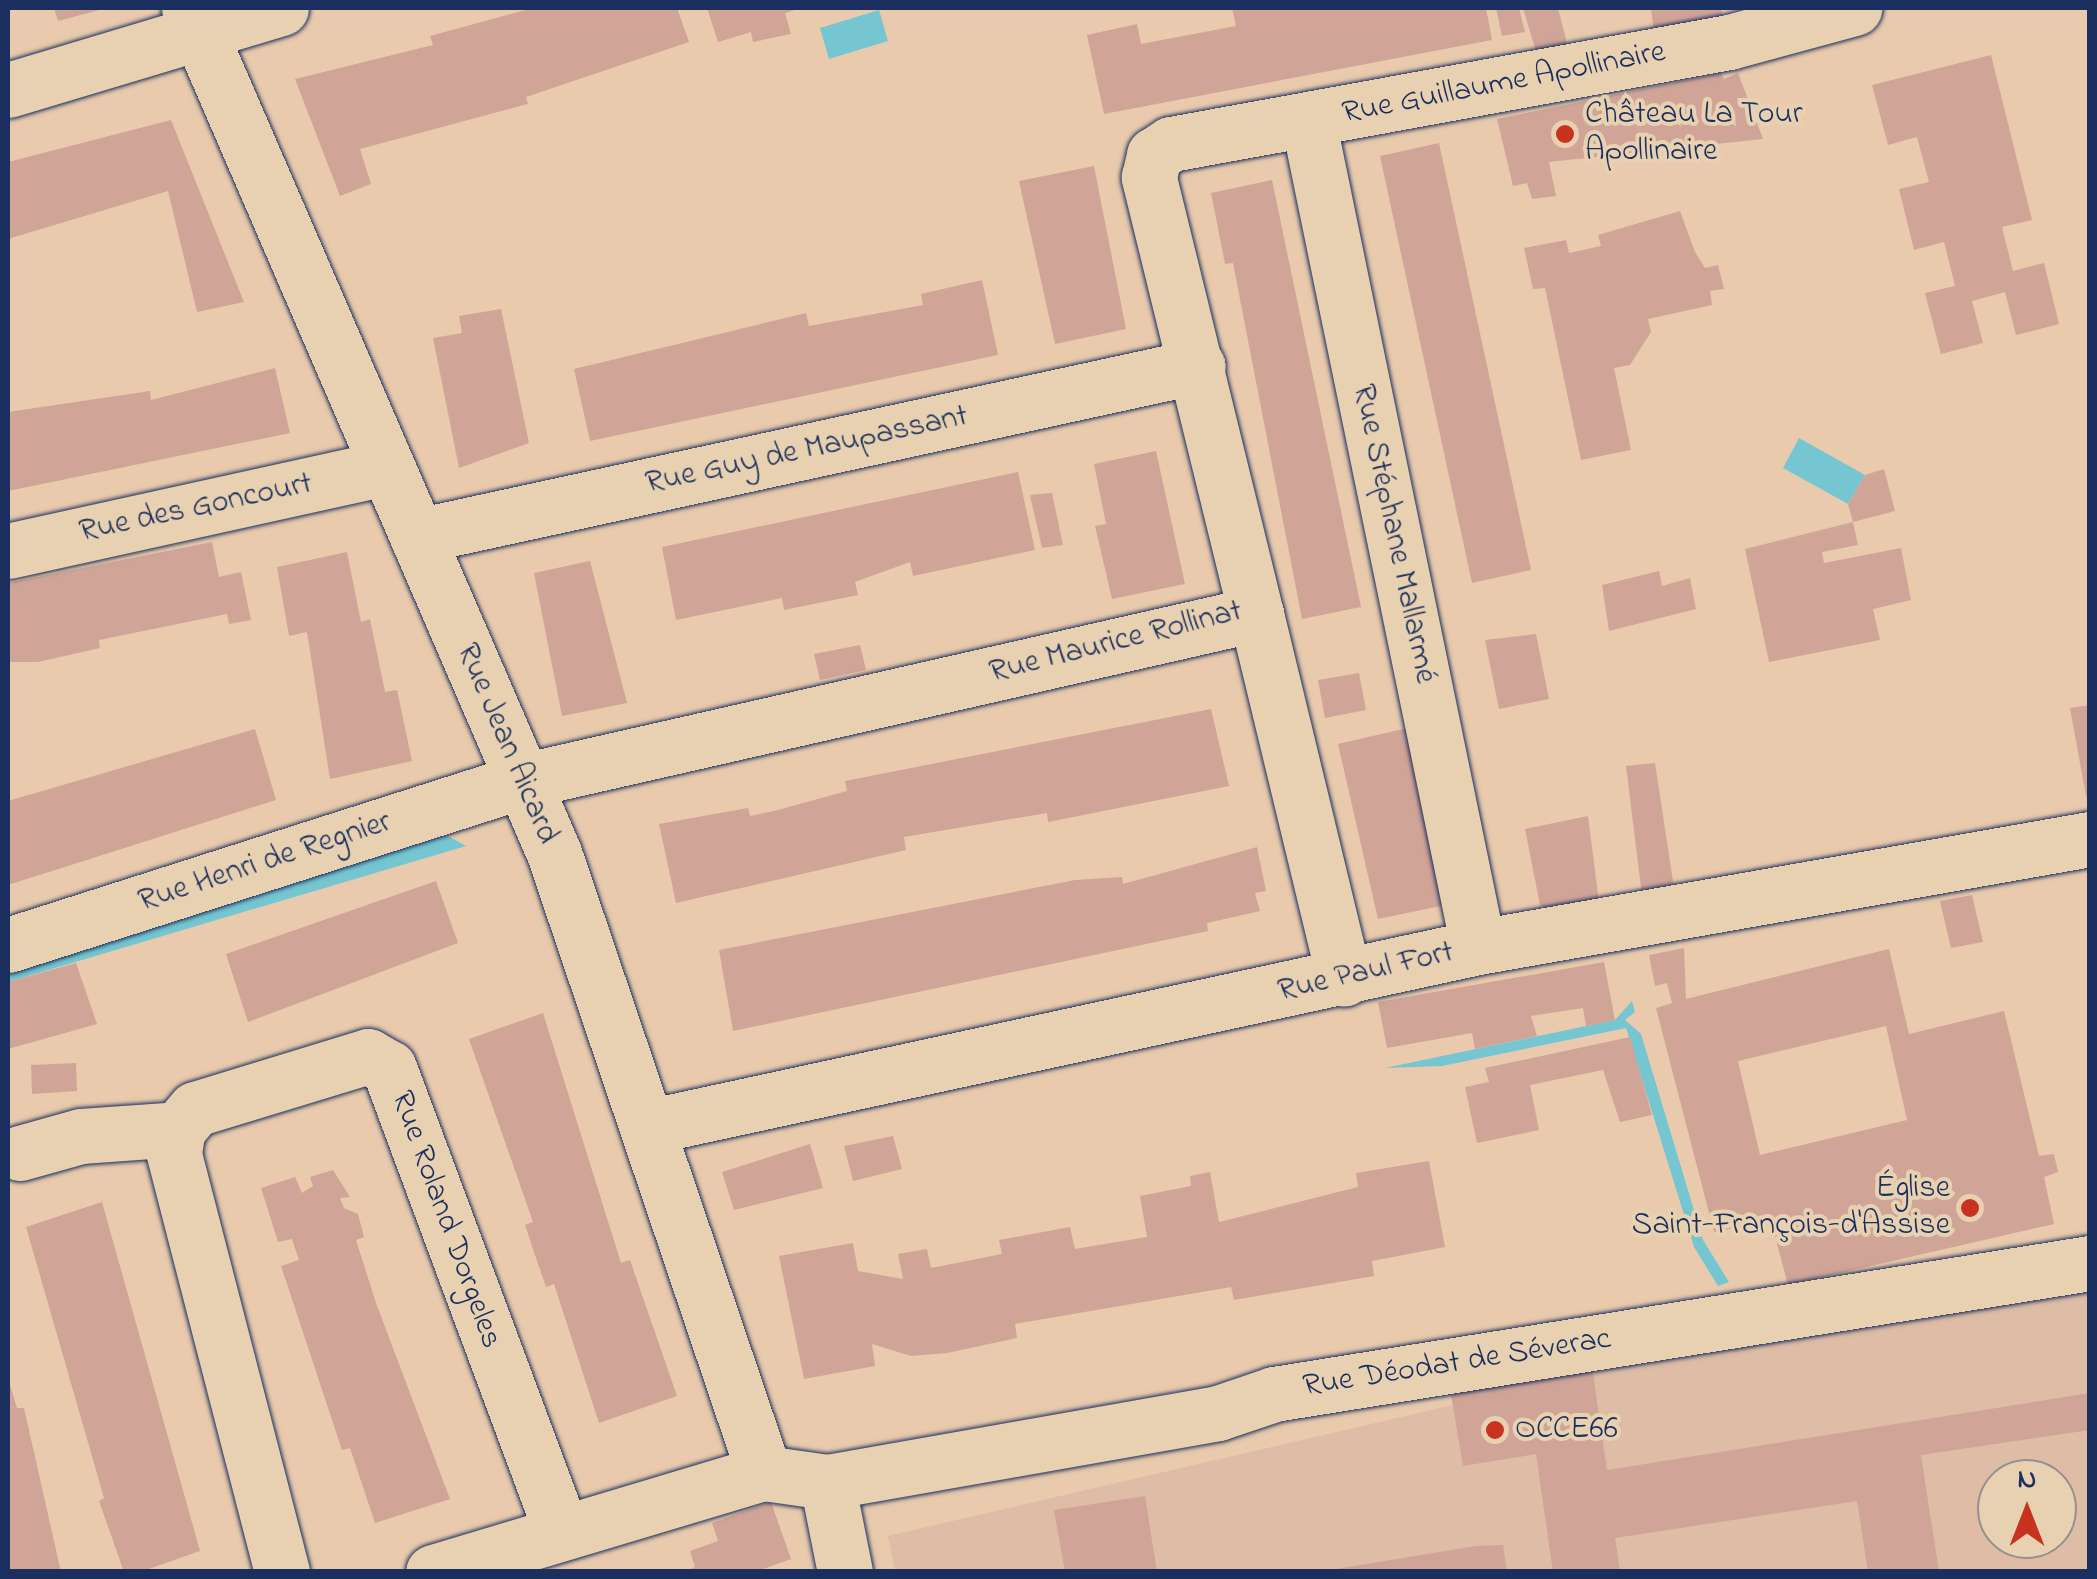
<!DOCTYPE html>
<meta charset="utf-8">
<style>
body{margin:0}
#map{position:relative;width:2097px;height:1579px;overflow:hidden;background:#e9caac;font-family:"Indie Flower",sans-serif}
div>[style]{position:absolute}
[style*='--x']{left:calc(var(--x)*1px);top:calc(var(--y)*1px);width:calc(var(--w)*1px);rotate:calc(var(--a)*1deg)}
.built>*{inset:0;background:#debca5}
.water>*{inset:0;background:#76c6d1}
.building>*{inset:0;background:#d0a597}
.roads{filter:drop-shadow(0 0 2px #1b2f5e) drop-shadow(0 0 2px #1b2f5e)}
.street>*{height:55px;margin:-27.5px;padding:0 27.5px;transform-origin:27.5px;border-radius:27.5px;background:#e7d1b1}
.dots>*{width:28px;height:28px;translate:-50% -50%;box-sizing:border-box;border:5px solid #e7d1b1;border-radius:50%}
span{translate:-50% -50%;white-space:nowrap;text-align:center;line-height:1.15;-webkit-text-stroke:8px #e7d1b1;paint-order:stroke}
.street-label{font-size:32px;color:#1b2f5e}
.poi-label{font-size:32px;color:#1b2f5e}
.left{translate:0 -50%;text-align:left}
.right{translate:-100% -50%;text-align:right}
.frame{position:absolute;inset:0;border:10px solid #1b2f5e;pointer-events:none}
.north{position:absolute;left:1977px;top:1459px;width:100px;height:100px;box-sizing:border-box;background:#e7d1b1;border:2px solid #959090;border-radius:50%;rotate:0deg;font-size:28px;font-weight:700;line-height:40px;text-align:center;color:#1b2f5e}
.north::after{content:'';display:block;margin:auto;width:35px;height:45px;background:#c8321e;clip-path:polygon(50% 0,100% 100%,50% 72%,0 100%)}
</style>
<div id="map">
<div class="built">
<i style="clip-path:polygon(evenodd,2089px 1291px,2089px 1571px,895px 1572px,888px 1536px,1453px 1405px,1450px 1389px,2089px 1291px,1997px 1479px,2057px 1479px,2057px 1539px,1997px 1539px,1997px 1479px)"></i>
</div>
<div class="water">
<i style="clip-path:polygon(879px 10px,888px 41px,829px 59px,820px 28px)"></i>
<i style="clip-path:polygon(1799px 438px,1865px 475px,1848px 504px,1783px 468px)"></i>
<i style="clip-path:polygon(446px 835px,466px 846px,8px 982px,8px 968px)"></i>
<i style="clip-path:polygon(1632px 1001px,1635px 1012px,1625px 1020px,1641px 1034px,1703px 1240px,1729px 1282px,1718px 1286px,1694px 1247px,1626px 1028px,1442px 1066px,1385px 1068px,1615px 1020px)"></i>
</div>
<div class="building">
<i style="clip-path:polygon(54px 8px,103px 8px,103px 9px,58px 21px)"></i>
<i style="clip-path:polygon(533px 8px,677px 8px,689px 42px,526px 97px,528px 104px,360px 149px,371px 184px,340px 196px,295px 79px,433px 45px,430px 36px)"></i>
<i style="clip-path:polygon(707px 8px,798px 8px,798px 9px,785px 13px,791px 34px,753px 42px,751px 32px,718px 42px)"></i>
<i style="clip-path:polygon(1232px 8px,1486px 8px,1492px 40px,1104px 114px,1087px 35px,1137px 24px,1141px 44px,1236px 26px)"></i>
<i style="clip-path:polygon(1496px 8px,1519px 8px,1525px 32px,1502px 36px)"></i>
<i style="clip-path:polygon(1523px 8px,1558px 8px,1568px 47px,1537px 55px)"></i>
<i style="clip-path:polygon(1651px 8px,1721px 8px,1724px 27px,1655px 40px)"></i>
<i style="clip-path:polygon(1991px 55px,2032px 220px,2002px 227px,2013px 271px,2044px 263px,2059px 324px,2016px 335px,2005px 292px,1972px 301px,1983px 343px,1941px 354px,1925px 293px,1955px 286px,1944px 242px,1914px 250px,1899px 189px,1929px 182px,1917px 137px,1888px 145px,1872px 85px)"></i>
<i style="clip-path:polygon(1721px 73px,1724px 79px,1738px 73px,1763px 139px,1549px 162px,1556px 196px,1532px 199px,1527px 183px,1513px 186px,1497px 119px)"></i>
<i style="clip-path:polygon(171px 120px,244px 302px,197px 312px,168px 191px,8px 239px,8px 162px)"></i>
<i style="clip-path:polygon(1439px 143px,1531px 570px,1472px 583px,1380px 156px)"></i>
<i style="clip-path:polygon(1094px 166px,1126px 329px,1055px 344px,1019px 181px)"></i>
<i style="clip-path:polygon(1272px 180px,1361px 607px,1302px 619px,1233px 263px,1225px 264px,1211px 193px)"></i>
<i style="clip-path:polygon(1680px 211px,1695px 252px,1705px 268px,1718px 265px,1724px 289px,1710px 291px,1712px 305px,1648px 319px,1651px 332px,1630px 365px,1614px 368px,1631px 450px,1581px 460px,1545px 288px,1533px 289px,1524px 248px,1566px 240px,1569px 253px,1601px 246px,1598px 235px)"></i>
<i style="clip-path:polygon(982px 280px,998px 355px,590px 441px,574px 369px,806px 313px,809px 326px,923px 305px,921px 294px)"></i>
<i style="clip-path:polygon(501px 309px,529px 443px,459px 468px,433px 338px,462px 333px,459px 316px)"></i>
<i style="clip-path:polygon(275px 368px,290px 433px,8px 491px,8px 412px,150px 391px,151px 400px)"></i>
<i style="clip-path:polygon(1156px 451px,1185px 584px,1112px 599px,1095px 526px,1106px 524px,1094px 464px)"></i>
<i style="clip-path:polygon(1884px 469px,1895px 511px,1853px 522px,1848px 504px,1865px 475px)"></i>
<i style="clip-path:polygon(1018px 472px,1035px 550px,913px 576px,910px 562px,855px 582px,858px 595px,784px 610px,782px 598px,676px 620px,662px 547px)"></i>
<i style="clip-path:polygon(1052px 493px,1063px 545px,1042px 548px,1030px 495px)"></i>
<i style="clip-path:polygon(1853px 522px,1858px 545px,1822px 552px,1824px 563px,1901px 548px,1911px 600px,1873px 609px,1880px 640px,1769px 662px,1745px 549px)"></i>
<i style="clip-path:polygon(212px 542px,219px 577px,241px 572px,251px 620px,229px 624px,227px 614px,99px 640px,100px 648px,38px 662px,8px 662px,8px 583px)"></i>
<i style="clip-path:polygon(347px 552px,361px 622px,370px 619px,385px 692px,397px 690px,412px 761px,330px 779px,307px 632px,289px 636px,277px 567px)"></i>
<i style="clip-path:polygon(590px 561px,627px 703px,562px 716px,534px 573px)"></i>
<i style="clip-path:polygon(1659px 571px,1662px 586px,1690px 578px,1696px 609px,1609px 631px,1602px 585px)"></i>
<i style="clip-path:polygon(1536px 634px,1549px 699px,1499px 709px,1485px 640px)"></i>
<i style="clip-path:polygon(860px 645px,866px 670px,820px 680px,814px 654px)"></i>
<i style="clip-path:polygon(1359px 673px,1366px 710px,1325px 718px,1318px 680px)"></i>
<i style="clip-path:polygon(2090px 705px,2090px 796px,2086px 796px,2070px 708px)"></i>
<i style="clip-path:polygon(1211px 709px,1229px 786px,1048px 822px,1047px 813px,904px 837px,906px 850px,676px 903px,659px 824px,748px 808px,750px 816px,774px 811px,847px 791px,845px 781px)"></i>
<i style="clip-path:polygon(1416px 726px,1455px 903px,1378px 919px,1338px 744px)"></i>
<i style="clip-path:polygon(255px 729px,276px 800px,8px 885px,8px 801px)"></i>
<i style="clip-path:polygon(1655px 763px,1674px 888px,1642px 895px,1626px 766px)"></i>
<i style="clip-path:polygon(1588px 816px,1599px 902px,1552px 910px,1540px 905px,1525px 829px)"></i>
<i style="clip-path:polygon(1257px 847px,1266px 891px,1255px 893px,1260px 911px,1207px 923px,1208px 931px,733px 1031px,719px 950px,1075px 880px,1122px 877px,1123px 884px)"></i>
<i style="clip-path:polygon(436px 881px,458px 943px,248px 1022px,226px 954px)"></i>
<i style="clip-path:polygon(1972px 895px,1983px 942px,1951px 948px,1940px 901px)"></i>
<i style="clip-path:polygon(evenodd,1684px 948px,1686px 999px,1889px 949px,1909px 1034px,2004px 1011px,2039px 1156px,2054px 1154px,2058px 1172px,2044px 1177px,2054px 1224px,1788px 1285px,1771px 1221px,1714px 1232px,1656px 1008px,1672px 1003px,1667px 983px,1655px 986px,1649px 955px,1684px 948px,1886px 1026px,1907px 1120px,1760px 1155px,1738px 1061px,1886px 1026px)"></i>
<i style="clip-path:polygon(1604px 962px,1615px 1020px,1586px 1026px,1583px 1008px,1531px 1016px,1537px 1036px,1475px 1049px,1472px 1033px,1387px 1048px,1378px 1002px)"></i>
<i style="clip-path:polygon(76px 963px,97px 1024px,8px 1049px,8px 982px)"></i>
<i style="clip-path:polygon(543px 1013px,621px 1263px,630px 1260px,677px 1396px,599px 1423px,554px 1284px,546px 1287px,535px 1255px,525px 1225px,533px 1222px,469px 1039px)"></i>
<i style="clip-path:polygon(1630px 1037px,1652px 1115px,1620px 1122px,1603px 1070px,1530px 1085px,1539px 1130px,1477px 1143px,1465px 1087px,1489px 1082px,1485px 1068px)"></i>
<i style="clip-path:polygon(76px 1063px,77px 1091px,32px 1094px,31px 1065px)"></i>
<i style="clip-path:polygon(893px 1136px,902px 1169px,853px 1181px,844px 1146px)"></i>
<i style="clip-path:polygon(810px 1144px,823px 1188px,734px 1210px,722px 1172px)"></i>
<i style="clip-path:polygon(1429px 1161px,1445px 1247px,1372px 1261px,1374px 1276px,1234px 1300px,1231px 1287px,1015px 1324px,1017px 1338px,947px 1353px,911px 1356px,872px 1344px,875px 1366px,804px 1379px,779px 1256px,853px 1243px,858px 1271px,903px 1279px,898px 1254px,927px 1249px,931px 1268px,1002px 1254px,999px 1240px,1070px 1227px,1075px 1249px,1147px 1237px,1140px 1196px,1191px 1186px,1190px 1176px,1210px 1172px,1219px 1222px,1358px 1187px,1356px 1173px)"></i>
<i style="clip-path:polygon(333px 1170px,350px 1197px,340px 1198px,344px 1208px,358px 1214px,364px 1237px,356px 1240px,376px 1303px,450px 1499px,375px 1523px,350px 1448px,342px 1450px,281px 1266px,299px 1260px,292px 1239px,278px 1242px,261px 1188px,295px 1177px,302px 1193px,313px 1186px,310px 1177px)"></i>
<i style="clip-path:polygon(102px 1202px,200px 1551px,140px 1572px,124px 1572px,99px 1501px,104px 1498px,26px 1227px)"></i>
<i style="clip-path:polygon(1592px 1367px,1607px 1470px,2090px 1393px,2090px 1430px,1921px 1455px,1939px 1572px,1868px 1572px,1857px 1501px,1615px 1538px,1620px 1572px,1553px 1572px,1536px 1454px,1463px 1466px,1450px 1389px)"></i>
<i style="clip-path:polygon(8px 1378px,17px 1408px,24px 1408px,61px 1572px,8px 1572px)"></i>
<i style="clip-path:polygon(1145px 1496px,1157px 1572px,1065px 1572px,1054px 1510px)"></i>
<i style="clip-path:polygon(771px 1502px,791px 1559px,755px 1572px,683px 1572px,695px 1567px,690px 1551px,718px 1541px,712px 1523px)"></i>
<i style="clip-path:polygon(1503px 1545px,1507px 1572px,1318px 1572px,1476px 1546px)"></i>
</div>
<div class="roads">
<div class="street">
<i style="--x:189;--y:8;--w:920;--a:66.64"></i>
<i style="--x:554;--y:853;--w:655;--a:71.29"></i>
<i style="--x:8;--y:90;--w:285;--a:-16.7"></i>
<i style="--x:1308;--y:120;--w:844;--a:78.38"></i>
<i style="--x:417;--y:536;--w:799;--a:-12.28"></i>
<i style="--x:8;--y:551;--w:386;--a:-12.4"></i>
<i style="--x:1256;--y:614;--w:375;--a:76.4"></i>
<i style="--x:8;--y:945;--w:540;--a:-17.7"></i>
<i style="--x:522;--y:781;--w:753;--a:-12.82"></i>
<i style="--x:1256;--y:614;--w:450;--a:-103.8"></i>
<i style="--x:1149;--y:177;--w:23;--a:-77"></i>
<i style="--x:1154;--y:155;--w:20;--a:-33"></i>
<i style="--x:1171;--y:144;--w:567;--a:-10.36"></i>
<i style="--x:1729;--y:42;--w:130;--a:-15.2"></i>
<i style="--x:647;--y:1127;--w:850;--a:-12.22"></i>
<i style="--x:1478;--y:947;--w:621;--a:-10.01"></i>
<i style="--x:20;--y:1153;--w:63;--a:-15.6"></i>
<i style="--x:81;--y:1136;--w:97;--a:-4.1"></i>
<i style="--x:827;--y:1482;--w:92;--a:78.7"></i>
<i style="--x:282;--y:1572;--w:433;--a:-104.5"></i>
<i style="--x:174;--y:1153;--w:24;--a:-81"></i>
<i style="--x:178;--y:1129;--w:26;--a:-50"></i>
<i style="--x:195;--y:1109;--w:181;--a:-17"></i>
<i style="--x:368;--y:1056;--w:24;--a:30"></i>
<i style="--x:389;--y:1068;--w:496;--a:69.6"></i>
<i style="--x:433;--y:1572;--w:345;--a:-16.7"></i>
<i style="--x:764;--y:1473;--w:64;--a:8.1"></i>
<i style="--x:827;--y:1482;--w:397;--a:-10"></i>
<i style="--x:1218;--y:1413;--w:59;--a:-18.7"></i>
<i style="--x:1274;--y:1394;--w:826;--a:-9.12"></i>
</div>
</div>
<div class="dots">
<i style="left:1565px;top:134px;background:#c8321e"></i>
<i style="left:1970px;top:1208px;background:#c8321e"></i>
<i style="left:1495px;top:1430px;background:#c8321e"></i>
</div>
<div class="street-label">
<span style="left:1504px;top:84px;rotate:-11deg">Rue Guillaume Apollinaire</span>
<span style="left:807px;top:451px;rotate:-12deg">Rue Guy de Maupassant</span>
<span style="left:196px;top:509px;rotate:-12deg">Rue des Goncourt</span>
<span style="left:1393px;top:534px;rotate:78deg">Rue Stéphane Mallarmé</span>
<span style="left:1116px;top:643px;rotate:-14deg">Rue Maurice Rollinat</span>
<span style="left:506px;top:744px;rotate:67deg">Rue Jean Aicard</span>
<span style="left:265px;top:863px;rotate:-18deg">Rue Henri de Regnier</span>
<span style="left:1366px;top:973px;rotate:-13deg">Rue Paul Fort</span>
<span style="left:445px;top:1220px;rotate:70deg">Rue Roland Dorgeles</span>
<span style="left:1457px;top:1364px;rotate:-9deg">Rue Déodat de Séverac</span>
</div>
<div class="poi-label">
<span class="left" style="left:1585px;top:134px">Château La Tour<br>Apollinaire</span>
<span class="right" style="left:1950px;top:1208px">Église<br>Saint-François-d'Assise</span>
<span class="left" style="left:1515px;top:1430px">OCCE66</span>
</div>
<div class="frame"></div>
<div class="north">N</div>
</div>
